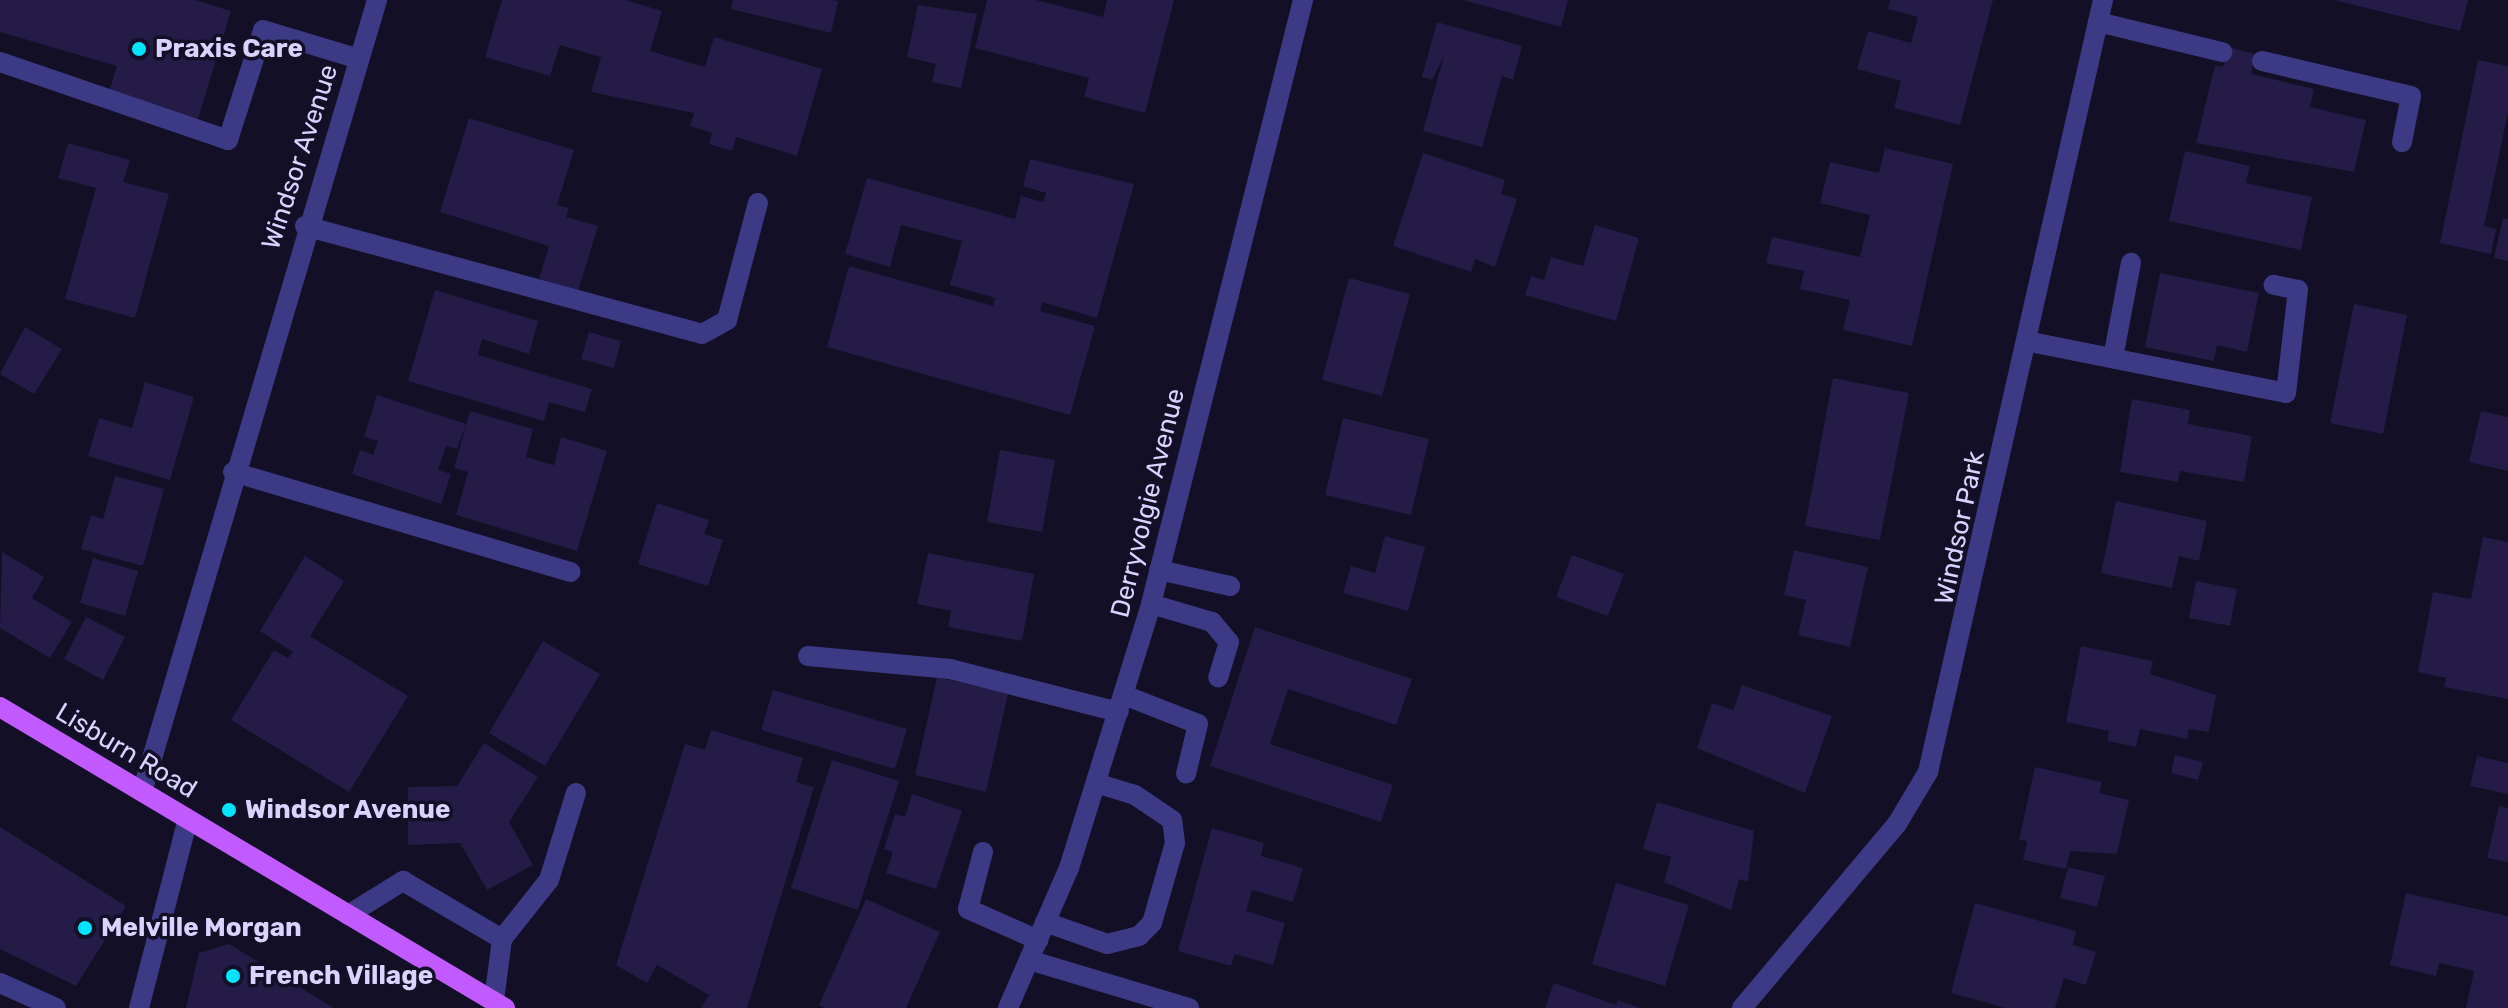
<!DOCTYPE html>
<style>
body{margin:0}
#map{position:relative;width:2508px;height:1008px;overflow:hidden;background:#130f26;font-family:Rubik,sans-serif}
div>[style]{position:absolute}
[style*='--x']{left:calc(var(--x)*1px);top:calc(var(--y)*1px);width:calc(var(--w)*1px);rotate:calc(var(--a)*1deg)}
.building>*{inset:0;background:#241b47}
.service>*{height:20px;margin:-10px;padding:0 10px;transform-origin:10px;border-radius:10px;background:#3d3a85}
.minor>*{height:20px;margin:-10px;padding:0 10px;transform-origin:10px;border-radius:10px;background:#3d3a85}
.primary>*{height:20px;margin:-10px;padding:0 10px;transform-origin:10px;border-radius:10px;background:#c25bff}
.dots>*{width:22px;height:22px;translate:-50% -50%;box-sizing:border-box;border:4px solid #130f26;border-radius:50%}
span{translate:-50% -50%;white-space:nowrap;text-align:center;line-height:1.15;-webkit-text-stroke:7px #130f26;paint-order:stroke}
.poi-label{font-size:26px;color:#d9d4ff;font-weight:700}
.left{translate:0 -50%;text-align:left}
.street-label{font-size:26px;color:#d9d4ff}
</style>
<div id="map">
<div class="building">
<i style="clip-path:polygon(0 0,195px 0,231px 11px,197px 122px,108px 95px,117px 66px,0 32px)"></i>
<i style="clip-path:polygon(502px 0,625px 0,662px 11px,650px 51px,705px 67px,714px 37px,822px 69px,797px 156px,736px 137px,732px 151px,709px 144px,712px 133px,690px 126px,694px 113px,591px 92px,601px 57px,560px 45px,550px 76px,485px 57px)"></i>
<i style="clip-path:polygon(733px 0,832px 0,838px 1px,831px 33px,731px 9px)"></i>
<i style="clip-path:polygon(987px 0,1036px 0,1103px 17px,1107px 0,1174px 0,1145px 113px,1084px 97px,1089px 78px,975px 48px)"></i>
<i style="clip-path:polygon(1463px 0,1568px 0,1561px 27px)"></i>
<i style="clip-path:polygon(1890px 0,1993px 0,1960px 125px,1894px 108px,1901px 81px,1857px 69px,1868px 31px,1911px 43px,1918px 17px,1888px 9px)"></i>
<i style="clip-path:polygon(2334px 0,2468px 0,2460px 31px)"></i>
<i style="clip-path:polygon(918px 5px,977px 14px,961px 88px,932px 82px,936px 64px,907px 57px)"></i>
<i style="clip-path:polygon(1437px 22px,1522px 46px,1513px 80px,1502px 76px,1482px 147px,1423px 131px,1444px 56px,1432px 80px,1422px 77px)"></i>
<i style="clip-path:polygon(2228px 47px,2255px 54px,2251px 74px,2314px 89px,2310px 107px,2366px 120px,2354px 172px,2196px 143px,2215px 65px,2223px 67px)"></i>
<i style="clip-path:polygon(2478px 60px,2508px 66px,2508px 113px,2484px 226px,2496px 229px,2491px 254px,2440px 243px)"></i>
<i style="clip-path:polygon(469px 118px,574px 150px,557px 205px,569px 208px,566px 217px,598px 226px,578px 291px,539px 279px,549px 246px,440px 212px)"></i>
<i style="clip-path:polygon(68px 143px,130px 160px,123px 182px,169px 194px,135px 318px,65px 299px,96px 188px,58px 178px)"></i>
<i style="clip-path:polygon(1885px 148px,1953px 164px,1912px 346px,1843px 330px,1850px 300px,1800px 289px,1804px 271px,1766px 263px,1772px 237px,1860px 257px,1870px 215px,1820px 203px,1830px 162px,1879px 173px)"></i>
<i style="clip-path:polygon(2185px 151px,2250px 166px,2246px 183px,2312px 197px,2301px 250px,2169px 221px)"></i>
<i style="clip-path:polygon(1423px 153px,1505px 180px,1501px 194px,1517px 199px,1495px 267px,1475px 259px,1471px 272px,1393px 246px)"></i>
<i style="clip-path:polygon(1030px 159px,1134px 184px,1097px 318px,1042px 302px,1040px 311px,1095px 326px,1070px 415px,827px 347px,849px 266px,993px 306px,995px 298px,950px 285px,962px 241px,901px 225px,890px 267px,845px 254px,867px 178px,1015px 219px,1021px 196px,1043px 202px,1046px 193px,1023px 186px)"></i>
<i style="clip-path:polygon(2503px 218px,2508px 219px,2508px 261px,2494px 258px)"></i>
<i style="clip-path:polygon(1595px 225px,1639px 238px,1616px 321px,1525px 295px,1531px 276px,1544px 280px,1551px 257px,1583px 266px)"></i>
<i style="clip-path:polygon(2160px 273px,2259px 293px,2247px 352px,2217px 345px,2214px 361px,2145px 347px)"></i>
<i style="clip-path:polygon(1349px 278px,1410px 294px,1382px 396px,1322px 380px)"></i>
<i style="clip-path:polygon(435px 290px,538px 321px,529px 354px,482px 339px,478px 355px,592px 389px,585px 412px,549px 402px,544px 421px,408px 381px)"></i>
<i style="clip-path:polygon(2354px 304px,2407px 315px,2383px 434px,2330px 423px)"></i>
<i style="clip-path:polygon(25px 327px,62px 349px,34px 394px,0 374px)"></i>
<i style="clip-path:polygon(589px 332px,621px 341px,614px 368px,581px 359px)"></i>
<i style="clip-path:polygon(1833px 378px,1909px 393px,1880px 540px,1805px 526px)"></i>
<i style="clip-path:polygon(145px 382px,194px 397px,170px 480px,88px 456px,99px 418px,132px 428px)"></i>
<i style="clip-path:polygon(377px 395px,466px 424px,457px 449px,446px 446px,438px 470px,451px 474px,441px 504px,352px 474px,360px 450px,373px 455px,378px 441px,364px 437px)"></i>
<i style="clip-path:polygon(2132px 399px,2190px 410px,2188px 424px,2252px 436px,2244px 482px,2180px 471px,2178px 482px,2120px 472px)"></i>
<i style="clip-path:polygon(470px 411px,533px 429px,526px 457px,554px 465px,561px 437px,607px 451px,577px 551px,456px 515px,468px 472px,454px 468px)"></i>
<i style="clip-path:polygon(2481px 411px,2508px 417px,2508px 471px,2469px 462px)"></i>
<i style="clip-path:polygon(1343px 418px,1429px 439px,1411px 515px,1325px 495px)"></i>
<i style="clip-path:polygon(1000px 450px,1055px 460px,1042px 532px,987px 522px)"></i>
<i style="clip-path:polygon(115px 476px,164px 489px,143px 566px,81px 549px,91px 515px,103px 519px)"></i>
<i style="clip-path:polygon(2116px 501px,2207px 521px,2199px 561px,2179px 556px,2172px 588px,2101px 573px)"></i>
<i style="clip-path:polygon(657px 503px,709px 520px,704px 534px,723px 540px,708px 586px,638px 564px)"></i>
<i style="clip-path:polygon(1385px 536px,1425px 547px,1408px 611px,1343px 593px,1351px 566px,1375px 573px)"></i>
<i style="clip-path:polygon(2483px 537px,2508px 542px,2508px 699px,2444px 687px,2446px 678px,2418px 672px,2433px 592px,2471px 599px)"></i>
<i style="clip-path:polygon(1794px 550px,1868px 567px,1850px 647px,1798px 635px,1806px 600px,1784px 595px)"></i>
<i style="clip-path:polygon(2px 552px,44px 577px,32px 598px,72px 622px,50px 658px,0 628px)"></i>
<i style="clip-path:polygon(928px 553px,1034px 574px,1022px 641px,948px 627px,951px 611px,917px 604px)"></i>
<i style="clip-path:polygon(1572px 555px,1624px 574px,1608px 616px,1556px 597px)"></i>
<i style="clip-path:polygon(305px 556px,344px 581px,310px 636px,408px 696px,349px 792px,231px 720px,274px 650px,288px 658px,293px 652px,260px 631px)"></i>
<i style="clip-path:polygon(93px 558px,138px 571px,125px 616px,80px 603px)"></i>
<i style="clip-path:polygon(2196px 581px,2237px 589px,2230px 626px,2189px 618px)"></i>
<i style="clip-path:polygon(86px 617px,125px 637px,103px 680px,64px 659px)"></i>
<i style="clip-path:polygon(1255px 627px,1412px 679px,1396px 725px,1288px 689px,1270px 744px,1393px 785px,1381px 822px,1210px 766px)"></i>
<i style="clip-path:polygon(543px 641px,600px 674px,545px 766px,489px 733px)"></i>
<i style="clip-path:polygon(2081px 646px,2153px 661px,2150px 674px,2216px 695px,2209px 732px,2189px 729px,2187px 739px,2140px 729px,2136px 747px,2107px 741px,2109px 731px,2066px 722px)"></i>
<i style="clip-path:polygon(937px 677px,1008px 694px,986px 792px,915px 775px)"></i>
<i style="clip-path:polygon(1742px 685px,1832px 716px,1805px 793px,1697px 748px,1712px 703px,1733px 710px)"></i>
<i style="clip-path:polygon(773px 690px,907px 729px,895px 769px,761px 730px)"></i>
<i style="clip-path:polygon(711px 730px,803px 758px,796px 782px,814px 787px,747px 1008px,701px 1008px,709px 995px,657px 965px,647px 983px,616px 965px,685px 744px,705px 750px)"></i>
<i style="clip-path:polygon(484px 743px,538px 777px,509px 822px,533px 865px,487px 890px,460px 843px,408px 845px,408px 787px,457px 786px)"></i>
<i style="clip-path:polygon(2175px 755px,2203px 762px,2198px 780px,2171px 773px)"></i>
<i style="clip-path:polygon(2477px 756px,2508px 763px,2508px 794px,2470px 786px)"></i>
<i style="clip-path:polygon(832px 760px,899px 781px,858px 910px,791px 888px)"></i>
<i style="clip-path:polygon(2035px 767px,2102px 782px,2099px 793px,2129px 800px,2117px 854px,2070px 851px,2066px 869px,2023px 860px,2027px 841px,2019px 840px)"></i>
<i style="clip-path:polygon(912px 794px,962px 811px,936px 889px,886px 873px,893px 852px,884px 849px,895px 814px,905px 817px)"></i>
<i style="clip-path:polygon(1657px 802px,1754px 831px,1748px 882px,1739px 879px,1731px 910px,1664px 882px,1671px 857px,1643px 849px)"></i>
<i style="clip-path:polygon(2499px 806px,2508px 808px,2508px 862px,2487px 858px)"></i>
<i style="clip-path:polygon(0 827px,126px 906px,76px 986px,0 949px)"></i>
<i style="clip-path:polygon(1212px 828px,1264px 843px,1261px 856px,1303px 868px,1293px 902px,1252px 890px,1246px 911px,1285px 923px,1273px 965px,1235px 954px,1231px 966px,1178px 951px)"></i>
<i style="clip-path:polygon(2068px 867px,2105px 876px,2097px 907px,2060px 898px)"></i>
<i style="clip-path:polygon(1616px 883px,1689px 905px,1665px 986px,1592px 964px)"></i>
<i style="clip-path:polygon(2406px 893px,2508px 916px,2508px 1008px,2466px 1008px,2474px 971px,2439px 963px,2436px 976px,2390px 965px)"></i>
<i style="clip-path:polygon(866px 899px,940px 932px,906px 1008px,826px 1008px,819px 1005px)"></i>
<i style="clip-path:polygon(1975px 903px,2076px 931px,2073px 945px,2096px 952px,2086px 985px,2064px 978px,2055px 1008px,2006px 1008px,1951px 993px)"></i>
<i style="clip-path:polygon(229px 944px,334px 1008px,186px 1008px,199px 953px)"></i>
<i style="clip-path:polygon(1554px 983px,1616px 1005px,1618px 1000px,1640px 1008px,1545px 1008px)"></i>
</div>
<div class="service">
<i style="--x:2098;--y:22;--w:128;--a:13.6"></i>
<i style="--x:2262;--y:61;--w:153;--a:13.2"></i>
<i style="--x:2411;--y:96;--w:47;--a:101.1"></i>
<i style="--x:0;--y:62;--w:241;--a:18.9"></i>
<i style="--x:228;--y:140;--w:115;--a:-72.3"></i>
<i style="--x:263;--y:30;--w:100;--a:16.8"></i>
<i style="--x:305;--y:226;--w:411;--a:15.2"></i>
<i style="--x:702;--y:334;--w:29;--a:-29"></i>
<i style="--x:727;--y:320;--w:121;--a:-75.2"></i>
<i style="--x:2026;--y:341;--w:265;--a:11.3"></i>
<i style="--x:2286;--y:393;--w:104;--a:-83.4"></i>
<i style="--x:2298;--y:290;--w:25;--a:-168"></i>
<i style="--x:2113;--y:358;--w:97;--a:-79.3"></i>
<i style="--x:233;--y:472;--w:352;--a:16.5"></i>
<i style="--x:1159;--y:570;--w:73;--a:12.7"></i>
<i style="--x:1151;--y:604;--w:64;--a:16.4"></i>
<i style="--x:1212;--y:622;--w:26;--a:50"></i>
<i style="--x:1229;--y:642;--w:37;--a:107"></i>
<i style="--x:1124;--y:695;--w:79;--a:21.4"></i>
<i style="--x:1198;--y:724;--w:51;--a:103.5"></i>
<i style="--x:983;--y:852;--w:59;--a:104.7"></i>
<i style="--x:968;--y:909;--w:77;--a:23.9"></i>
<i style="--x:1045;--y:922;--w:66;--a:19.5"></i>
<i style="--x:1107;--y:944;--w:33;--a:-14"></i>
<i style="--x:1139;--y:936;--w:18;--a:-45"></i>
<i style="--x:1152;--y:923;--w:83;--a:-74"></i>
<i style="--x:1175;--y:843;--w:23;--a:-97"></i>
<i style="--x:1172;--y:820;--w:45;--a:-146"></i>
<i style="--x:1135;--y:795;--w:41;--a:-162.9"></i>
<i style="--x:1029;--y:960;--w:167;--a:16.7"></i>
<i style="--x:0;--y:983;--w:61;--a:24.1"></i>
</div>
<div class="minor">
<i style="--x:808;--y:656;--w:143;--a:5.2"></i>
<i style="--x:950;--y:669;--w:174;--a:14.3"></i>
<i style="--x:142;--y:792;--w:826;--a:-73.47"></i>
<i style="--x:348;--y:915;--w:65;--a:-31.7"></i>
<i style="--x:403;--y:881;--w:115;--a:30.4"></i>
<i style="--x:502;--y:939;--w:63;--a:97.4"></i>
<i style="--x:502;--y:939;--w:75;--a:-51.5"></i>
<i style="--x:549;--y:880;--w:91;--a:-72.8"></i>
<i style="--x:139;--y:1008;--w:195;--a:-75.5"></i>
<i style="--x:1008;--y:1008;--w:153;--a:-66.5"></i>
<i style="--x:1069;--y:868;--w:276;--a:-72.7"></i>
<i style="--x:1151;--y:604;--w:623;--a:-75.87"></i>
<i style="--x:1742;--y:1008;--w:241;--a:-49.9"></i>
<i style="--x:1897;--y:824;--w:61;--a:-59.2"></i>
<i style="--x:1928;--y:772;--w:792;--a:-77.23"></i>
</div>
<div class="primary">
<i style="--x:0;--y:707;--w:588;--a:30.8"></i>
</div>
<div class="dots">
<i style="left:139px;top:49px;background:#00e5ff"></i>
<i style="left:229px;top:810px;background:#00e5ff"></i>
<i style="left:85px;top:928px;background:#00e5ff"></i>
<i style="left:233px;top:976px;background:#00e5ff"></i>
</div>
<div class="poi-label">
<span class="left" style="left:155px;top:49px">Praxis Care</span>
<span class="left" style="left:245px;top:810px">Windsor Avenue</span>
<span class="left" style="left:101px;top:928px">Melville Morgan</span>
<span class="left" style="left:249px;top:976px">French Village</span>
</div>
<div class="street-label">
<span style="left:300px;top:157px;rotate:-72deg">Windsor Avenue</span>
<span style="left:1148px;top:503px;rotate:-76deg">Derryvolgie Avenue</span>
<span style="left:1960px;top:528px;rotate:-78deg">Windsor Park</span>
<span style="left:126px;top:751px;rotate:31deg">Lisburn Road</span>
</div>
</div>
